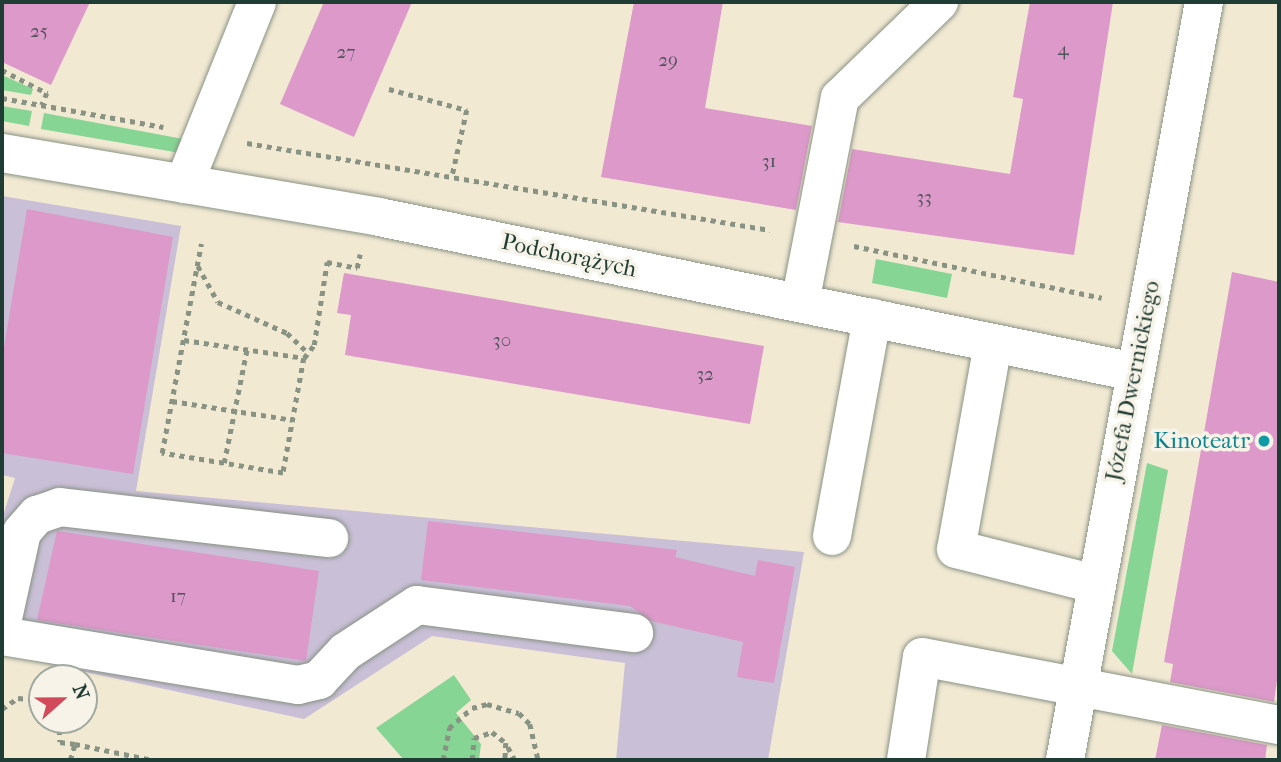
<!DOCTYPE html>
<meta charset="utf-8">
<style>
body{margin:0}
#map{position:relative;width:1281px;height:762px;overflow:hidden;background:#f2e9d3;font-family:"IM FELL French Canon",serif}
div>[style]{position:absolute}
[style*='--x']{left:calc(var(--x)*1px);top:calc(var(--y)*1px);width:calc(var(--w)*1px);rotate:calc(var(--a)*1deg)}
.industrial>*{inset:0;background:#c9bfd7}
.green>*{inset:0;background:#86d594}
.building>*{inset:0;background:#dc99ca}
.path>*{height:4.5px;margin-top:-2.25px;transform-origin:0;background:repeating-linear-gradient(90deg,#889384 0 5px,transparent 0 10px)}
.roads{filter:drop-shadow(0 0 2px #889384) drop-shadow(0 0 2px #889384)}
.minor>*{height:38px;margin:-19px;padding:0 19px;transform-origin:19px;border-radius:19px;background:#fff}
.dots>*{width:19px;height:19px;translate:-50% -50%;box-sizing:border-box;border:4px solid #f7f3e8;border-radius:50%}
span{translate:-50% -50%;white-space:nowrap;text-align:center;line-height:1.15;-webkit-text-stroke:7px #f7f3e8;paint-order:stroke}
.number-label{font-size:19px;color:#4e545a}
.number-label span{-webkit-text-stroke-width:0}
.street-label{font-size:23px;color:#1f3d34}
.culture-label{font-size:23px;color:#0d838f}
.right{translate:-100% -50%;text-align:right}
.frame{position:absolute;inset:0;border:4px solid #1f3d34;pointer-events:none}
.north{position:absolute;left:28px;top:664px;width:70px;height:70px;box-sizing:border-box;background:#f7f3e8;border:2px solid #a1aaa0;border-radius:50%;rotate:69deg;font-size:19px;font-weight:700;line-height:28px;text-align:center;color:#1f3d34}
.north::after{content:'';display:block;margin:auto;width:24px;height:32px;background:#d1495b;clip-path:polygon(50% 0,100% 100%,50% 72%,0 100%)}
</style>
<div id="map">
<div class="industrial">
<i style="clip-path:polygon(2px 196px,181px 226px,136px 491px,804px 552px,768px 760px,616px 760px,625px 663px,432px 636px,304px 719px,2px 654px,2px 519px,15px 478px,2px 475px)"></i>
</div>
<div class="green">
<i style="clip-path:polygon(2px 75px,33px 89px,31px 95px,2px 90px)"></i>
<i style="clip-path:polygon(2px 106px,32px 111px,29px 126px,2px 121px)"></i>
<i style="clip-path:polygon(44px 113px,194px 141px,186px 154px,41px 129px)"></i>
<i style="clip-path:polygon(876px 259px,952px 274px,947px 298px,872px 283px)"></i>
<i style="clip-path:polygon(1147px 463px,1168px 470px,1132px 674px,1112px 651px)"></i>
<i style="clip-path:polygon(454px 675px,471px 700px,456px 713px,481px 744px,479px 760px,404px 760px,376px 728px)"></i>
</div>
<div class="building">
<i style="clip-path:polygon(2px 2px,90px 2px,51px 85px,2px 62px)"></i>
<i style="clip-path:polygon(324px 2px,412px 2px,354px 137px,280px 104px)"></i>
<i style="clip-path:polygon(634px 2px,723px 2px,705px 108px,812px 126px,796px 210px,601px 177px)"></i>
<i style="clip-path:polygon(1030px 2px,1113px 2px,1074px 255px,838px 222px,852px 149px,1010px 174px,1023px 99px,1013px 97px)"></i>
<i style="clip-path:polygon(27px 209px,173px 237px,133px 474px,2px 453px,2px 359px)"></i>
<i style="clip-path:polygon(1232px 272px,1279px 282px,1279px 666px,1274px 702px,1170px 682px,1173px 664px,1164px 662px)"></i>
<i style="clip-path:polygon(344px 273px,764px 346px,750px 424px,345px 355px,351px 315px,337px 313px)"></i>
<i style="clip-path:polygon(428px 521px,677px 550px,675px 557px,755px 576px,758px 560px,795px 567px,774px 683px,737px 677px,743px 642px,651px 621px,630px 606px,421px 580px)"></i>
<i style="clip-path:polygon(57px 531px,319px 571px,306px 661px,37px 620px)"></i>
<i style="clip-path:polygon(1162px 725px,1267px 745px,1265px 760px,1155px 760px)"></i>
</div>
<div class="path">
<i style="--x:2;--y:70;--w:51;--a:27.1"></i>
<i style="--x:47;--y:93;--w:13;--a:113"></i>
<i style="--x:389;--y:89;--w:81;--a:15.1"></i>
<i style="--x:467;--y:110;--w:69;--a:102.6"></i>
<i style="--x:2;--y:98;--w:164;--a:10.2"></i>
<i style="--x:247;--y:143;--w:530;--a:9.44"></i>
<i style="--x:854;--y:246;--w:253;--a:11.8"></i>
<i style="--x:198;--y:266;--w:41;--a:60.9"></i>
<i style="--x:218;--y:302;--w:76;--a:24.2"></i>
<i style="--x:287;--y:333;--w:25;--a:43"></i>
<i style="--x:184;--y:340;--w:121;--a:8.5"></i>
<i style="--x:304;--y:358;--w:117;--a:100.3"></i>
<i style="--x:283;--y:473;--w:123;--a:-170.6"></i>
<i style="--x:162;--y:453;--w:213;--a:-79.4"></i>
<i style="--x:304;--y:358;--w:16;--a:-52"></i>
<i style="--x:314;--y:345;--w:84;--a:-81.1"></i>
<i style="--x:327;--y:262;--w:31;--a:11"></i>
<i style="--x:357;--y:268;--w:14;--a:-78"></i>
<i style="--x:172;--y:401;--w:122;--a:8.9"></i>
<i style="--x:224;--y:463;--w:116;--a:-78.6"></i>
<i style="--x:2;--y:709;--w:19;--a:-35"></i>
<i style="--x:18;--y:698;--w:24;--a:5"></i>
<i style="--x:59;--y:720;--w:22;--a:87"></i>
<i style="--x:60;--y:742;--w:15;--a:8"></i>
<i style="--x:508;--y:747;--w:15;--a:62"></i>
<i style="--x:70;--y:760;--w:17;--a:-73"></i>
<i style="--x:75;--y:744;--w:79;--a:11.7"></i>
<i style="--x:443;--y:760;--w:33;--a:-79"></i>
<i style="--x:449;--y:728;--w:30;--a:-41"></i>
<i style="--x:472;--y:708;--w:16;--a:-15"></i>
<i style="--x:487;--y:704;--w:33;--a:16"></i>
<i style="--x:519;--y:713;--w:16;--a:45"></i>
<i style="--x:530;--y:724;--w:37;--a:77"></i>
<i style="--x:472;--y:760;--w:22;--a:-85"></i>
<i style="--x:474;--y:738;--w:19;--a:-18"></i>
<i style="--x:492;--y:732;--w:18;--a:38"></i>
<i style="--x:506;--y:743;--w:17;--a:93"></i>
</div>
<div class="roads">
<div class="minor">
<i style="--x:2;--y:153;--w:382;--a:9.6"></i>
<i style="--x:379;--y:217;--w:772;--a:11.59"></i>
<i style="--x:184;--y:184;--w:196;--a:-68.1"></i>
<i style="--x:800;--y:303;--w:209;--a:-79"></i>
<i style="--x:840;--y:98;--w:138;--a:-44.1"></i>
<i style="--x:993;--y:344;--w:208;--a:100.2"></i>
<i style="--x:956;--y:549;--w:143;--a:14.1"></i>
<i style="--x:832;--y:536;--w:222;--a:-79.6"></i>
<i style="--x:2;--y:623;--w:93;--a:-77.6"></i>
<i style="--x:22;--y:532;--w:23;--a:-49"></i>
<i style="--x:37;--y:515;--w:24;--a:-19"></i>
<i style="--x:60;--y:507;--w:271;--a:6.6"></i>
<i style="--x:2;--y:636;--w:300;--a:9.4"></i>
<i style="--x:298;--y:685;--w:22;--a:-13"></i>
<i style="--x:319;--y:680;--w:38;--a:-47"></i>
<i style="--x:345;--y:652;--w:86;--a:-33.1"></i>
<i style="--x:417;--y:605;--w:219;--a:7.4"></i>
<i style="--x:906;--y:760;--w:104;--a:-81.2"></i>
<i style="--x:922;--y:657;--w:363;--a:10.8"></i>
<i style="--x:1065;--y:760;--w:771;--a:-79.61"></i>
</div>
</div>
<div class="dots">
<i style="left:1264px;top:441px;background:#0f9aa8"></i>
</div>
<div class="number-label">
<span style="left:39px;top:32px">25</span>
<span style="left:1063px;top:50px">4</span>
<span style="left:346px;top:53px">27</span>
<span style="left:668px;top:61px">29</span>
<span style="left:769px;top:162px">31</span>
<span style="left:924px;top:198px">33</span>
<span style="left:502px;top:341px">30</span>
<span style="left:705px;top:375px">32</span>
<span style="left:178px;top:597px">17</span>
</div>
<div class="street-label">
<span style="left:569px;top:256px;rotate:12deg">Podchorążych</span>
<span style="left:1133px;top:381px;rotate:-79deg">Józefa Dwernickiego</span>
</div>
<div class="culture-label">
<span class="right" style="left:1250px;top:441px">Kinoteatr</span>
</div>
<div class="frame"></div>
<div class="north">N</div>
</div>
